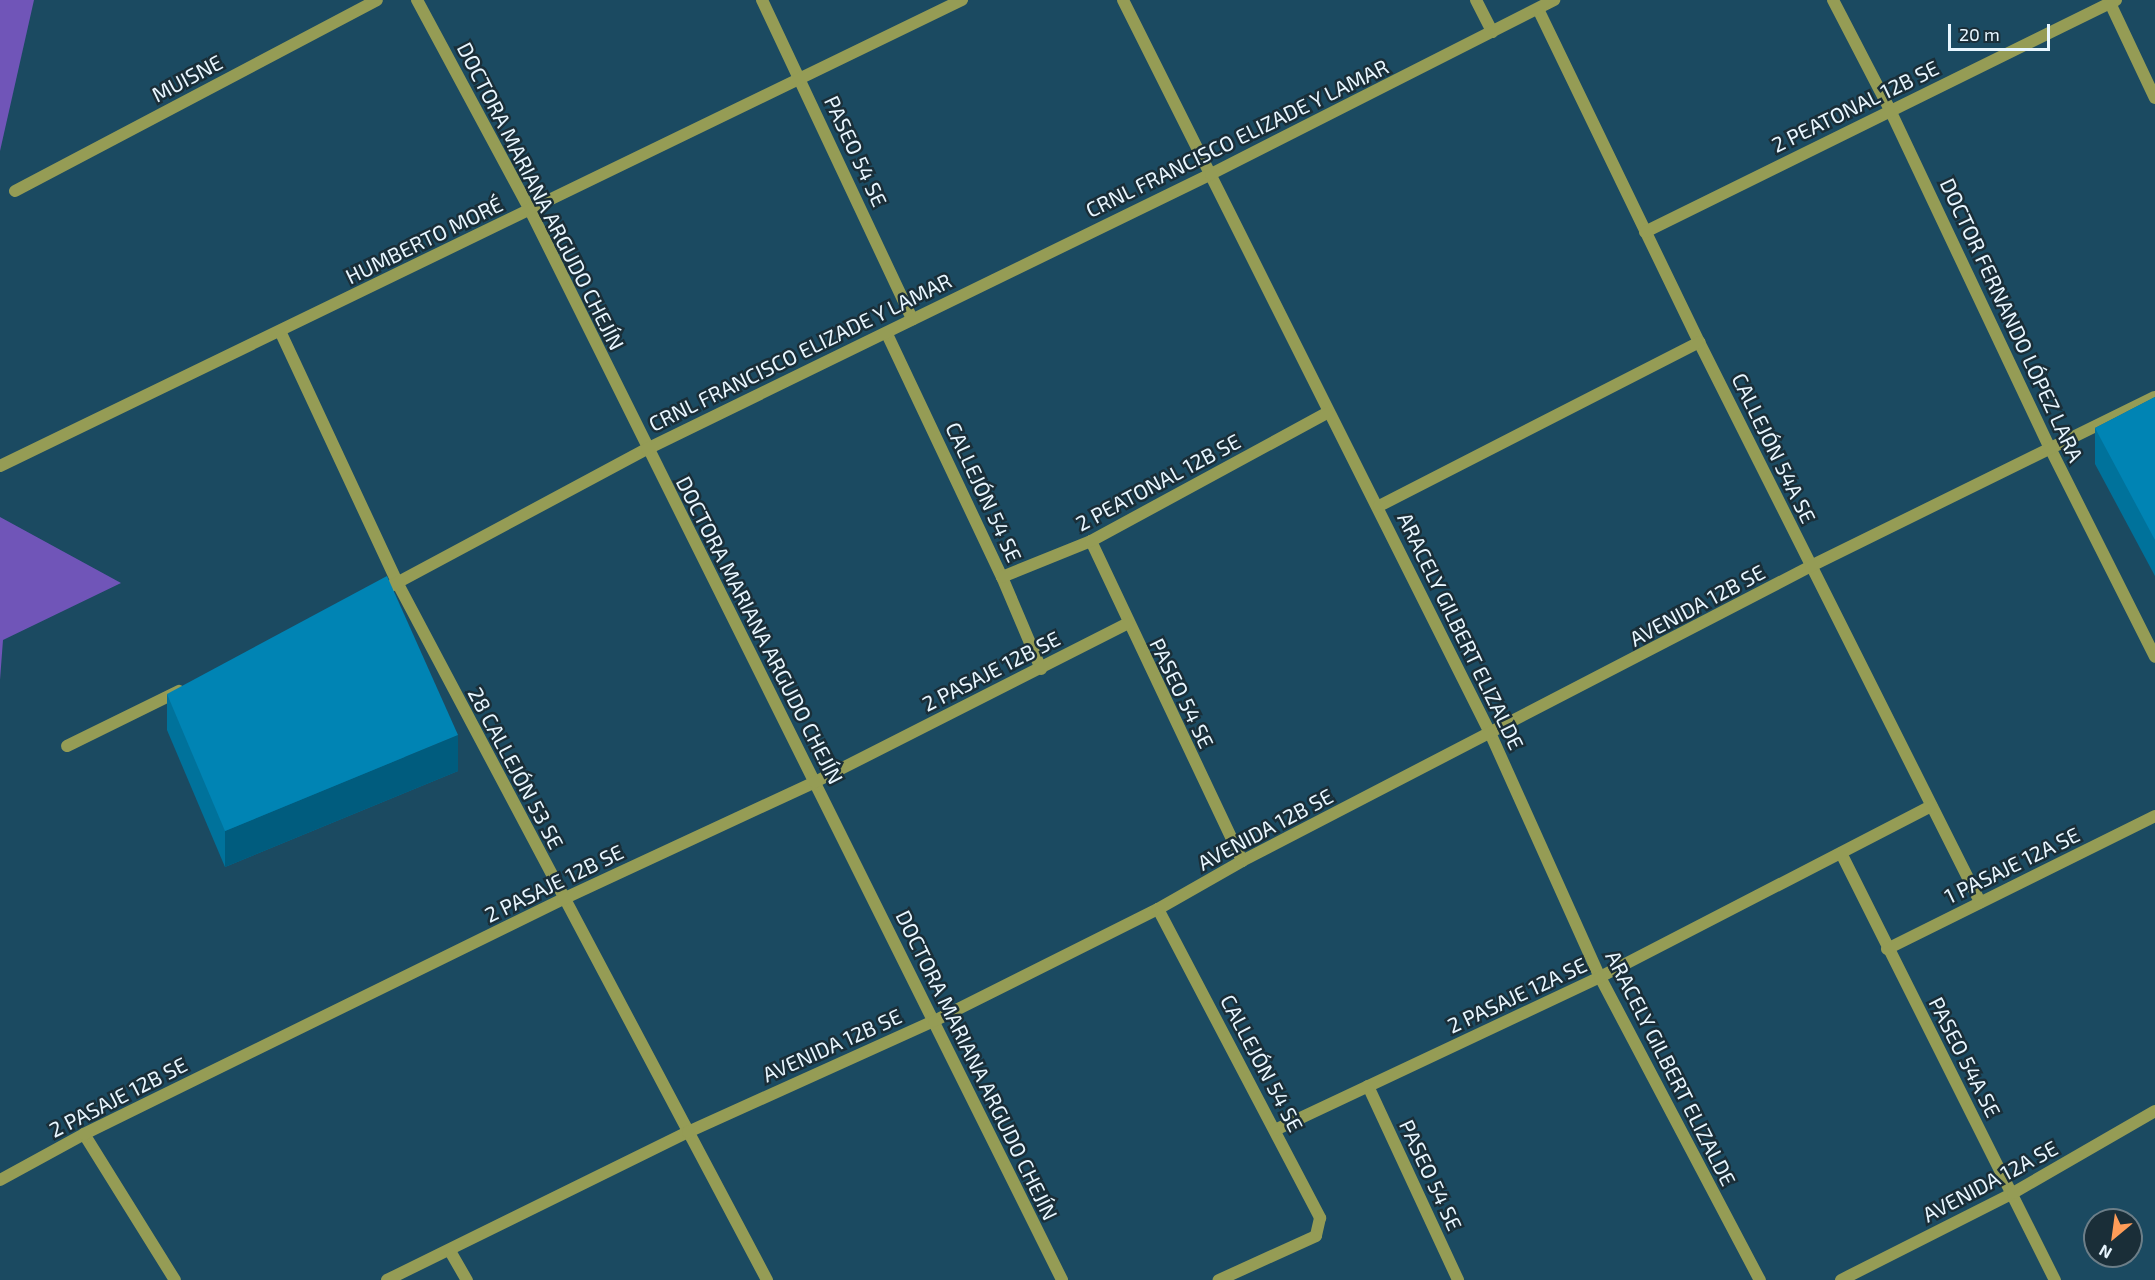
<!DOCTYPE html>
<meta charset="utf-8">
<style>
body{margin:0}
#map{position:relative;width:2155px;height:1280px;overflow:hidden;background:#1b4a61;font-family:"Exo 2",sans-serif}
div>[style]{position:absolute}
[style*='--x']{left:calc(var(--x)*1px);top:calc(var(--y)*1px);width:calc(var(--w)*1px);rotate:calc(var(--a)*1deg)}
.water>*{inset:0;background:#7055b8}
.street>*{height:12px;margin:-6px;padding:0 6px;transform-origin:6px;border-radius:6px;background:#959c55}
.wall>*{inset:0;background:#00729b}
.shaded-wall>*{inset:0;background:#005c7e}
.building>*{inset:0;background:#0084b4}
span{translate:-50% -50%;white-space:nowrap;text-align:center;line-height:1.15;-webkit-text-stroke:5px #1a2e38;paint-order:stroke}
.street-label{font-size:21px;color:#e8f6ff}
.north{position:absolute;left:2083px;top:1208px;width:60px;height:60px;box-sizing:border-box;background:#1a2e38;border:2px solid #6c7e88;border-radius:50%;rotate:209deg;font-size:16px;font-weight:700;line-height:24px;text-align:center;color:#e8f6ff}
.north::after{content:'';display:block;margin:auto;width:21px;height:27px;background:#fe9c58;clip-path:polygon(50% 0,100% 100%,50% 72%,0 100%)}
.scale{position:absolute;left:1948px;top:24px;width:102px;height:27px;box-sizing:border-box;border:3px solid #e8f6ff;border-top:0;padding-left:8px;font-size:18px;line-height:21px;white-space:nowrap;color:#e8f6ff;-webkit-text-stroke:4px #1a2e38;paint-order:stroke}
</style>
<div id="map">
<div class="water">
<i style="clip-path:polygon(0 0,34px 0,0 151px)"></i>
<i style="clip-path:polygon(0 517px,121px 583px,3px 640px,0 680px)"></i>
</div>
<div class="street">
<i style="--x:417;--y:0;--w:238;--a:61.7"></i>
<i style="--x:530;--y:210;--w:1195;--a:63.56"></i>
<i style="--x:762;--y:0;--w:353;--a:64.8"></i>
<i style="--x:1123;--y:0;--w:822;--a:63.4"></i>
<i style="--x:1491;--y:735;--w:265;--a:65.8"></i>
<i style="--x:1600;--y:977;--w:343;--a:62.2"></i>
<i style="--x:1476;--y:0;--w:36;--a:63"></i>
<i style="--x:1833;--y:0;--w:124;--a:62.6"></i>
<i style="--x:1890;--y:110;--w:372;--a:64.7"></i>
<i style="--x:2049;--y:446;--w:236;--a:63.3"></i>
<i style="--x:2110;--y:3;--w:105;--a:64.7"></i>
<i style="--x:1538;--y:9;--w:370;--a:64.2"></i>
<i style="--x:1699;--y:342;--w:627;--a:63.35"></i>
<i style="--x:15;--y:191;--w:409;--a:-27.8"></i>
<i style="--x:1645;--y:232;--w:525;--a:-26.22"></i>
<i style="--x:280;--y:331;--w:279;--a:65"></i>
<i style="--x:398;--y:584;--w:788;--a:62.07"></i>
<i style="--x:887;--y:334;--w:269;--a:64.7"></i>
<i style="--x:1002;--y:577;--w:100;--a:67"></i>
<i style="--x:0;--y:466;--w:1069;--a:-25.85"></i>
<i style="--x:1379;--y:506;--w:360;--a:-27.1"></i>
<i style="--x:1091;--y:541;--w:354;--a:64.7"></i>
<i style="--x:1002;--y:577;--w:96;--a:-22"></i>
<i style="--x:1091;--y:541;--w:268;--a:-28.5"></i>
<i style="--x:378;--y:593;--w:305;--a:-28.2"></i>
<i style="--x:647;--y:449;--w:627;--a:-25.99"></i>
<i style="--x:1211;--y:174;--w:385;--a:-26.9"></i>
<i style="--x:67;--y:746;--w:125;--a:-26.2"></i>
<i style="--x:1841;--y:853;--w:478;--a:63.4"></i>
<i style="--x:1158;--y:909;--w:349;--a:62.3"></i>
<i style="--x:1320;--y:1218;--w:18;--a:103"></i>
<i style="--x:1316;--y:1236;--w:107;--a:155.6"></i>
<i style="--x:1887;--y:949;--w:299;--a:-26.4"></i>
<i style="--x:1368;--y:1086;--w:214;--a:65.1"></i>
<i style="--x:1275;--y:1130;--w:359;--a:-25.2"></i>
<i style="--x:1600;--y:977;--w:373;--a:-27.3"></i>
<i style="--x:84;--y:1134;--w:172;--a:58.1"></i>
<i style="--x:0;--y:1180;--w:96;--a:-28.7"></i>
<i style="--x:84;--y:1134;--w:534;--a:-26.13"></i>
<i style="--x:563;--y:899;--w:278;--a:-24.9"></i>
<i style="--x:815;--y:782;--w:350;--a:-26.9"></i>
<i style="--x:450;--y:1251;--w:34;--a:60"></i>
<i style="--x:387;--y:1280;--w:335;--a:-26.2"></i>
<i style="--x:688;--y:1132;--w:270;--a:-24.3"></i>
<i style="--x:934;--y:1021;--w:250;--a:-26.6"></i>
<i style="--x:1158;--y:909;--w:97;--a:-29.7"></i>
<i style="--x:1242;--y:861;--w:641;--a:-27.4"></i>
<i style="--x:1811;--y:566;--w:383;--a:-26.2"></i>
<i style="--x:1841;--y:1280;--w:193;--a:-26.8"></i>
<i style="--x:2013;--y:1193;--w:164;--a:-30"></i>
</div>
<div class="wall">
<i style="clip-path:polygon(2155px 397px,2155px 576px,2095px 464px,2095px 428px)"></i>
<i style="clip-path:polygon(167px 694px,458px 771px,225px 867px,167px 730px)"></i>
</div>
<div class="shaded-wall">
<i style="clip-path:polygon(458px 735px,458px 771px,225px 867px,225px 831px)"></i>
</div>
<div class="building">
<i style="clip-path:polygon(2155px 397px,2155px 540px,2095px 428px)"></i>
<i style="clip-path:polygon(387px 576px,458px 735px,225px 831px,167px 694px)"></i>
</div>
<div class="street-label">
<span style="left:187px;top:78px;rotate:-28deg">MUISNE</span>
<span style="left:1855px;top:106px;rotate:-26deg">2 PEATONAL 12B SE</span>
<span style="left:1237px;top:138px;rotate:-26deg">CRNL FRANCISCO ELIZADE Y LAMAR</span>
<span style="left:856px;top:151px;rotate:65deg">PASEO 54 SE</span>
<span style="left:541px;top:196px;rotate:63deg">DOCTORA MARIANA ARGUDO CHEJÍN</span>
<span style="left:424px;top:240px;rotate:-26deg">HUMBERTO MORÉ</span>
<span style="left:2012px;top:320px;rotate:65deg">DOCTOR FERNANDO LÓPEZ LARA</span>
<span style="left:800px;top:352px;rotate:-26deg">CRNL FRANCISCO ELIZADE Y LAMAR</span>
<span style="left:1774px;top:448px;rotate:64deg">CALLEJÓN 54A SE</span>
<span style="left:1158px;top:482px;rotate:-28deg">2 PEATONAL 12B SE</span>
<span style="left:984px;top:492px;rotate:65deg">CALLEJÓN 54 SE</span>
<span style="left:1697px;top:605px;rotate:-28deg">AVENIDA 12B SE</span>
<span style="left:760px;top:630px;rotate:63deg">DOCTORA MARIANA ARGUDO CHEJÍN</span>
<span style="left:1461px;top:631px;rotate:64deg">ARACELY GILBERT ELIZALDE</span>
<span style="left:991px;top:671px;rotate:-27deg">2 PASAJE 12B SE</span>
<span style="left:1182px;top:693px;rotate:64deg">PASEO 54 SE</span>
<span style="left:516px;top:768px;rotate:62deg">28 CALLEJÓN 53 SE</span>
<span style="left:1265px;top:829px;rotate:-28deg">AVENIDA 12B SE</span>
<span style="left:2012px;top:865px;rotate:-26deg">1 PASAJE 12A SE</span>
<span style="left:554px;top:883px;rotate:-26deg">2 PASAJE 12B SE</span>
<span style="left:1517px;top:995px;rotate:-25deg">2 PASAJE 12A SE</span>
<span style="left:832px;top:1045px;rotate:-24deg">AVENIDA 12B SE</span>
<span style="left:1965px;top:1057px;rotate:63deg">PASEO 54A SE</span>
<span style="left:1262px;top:1063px;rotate:62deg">CALLEJÓN 54 SE</span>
<span style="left:977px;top:1065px;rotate:64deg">DOCTORA MARIANA ARGUDO CHEJÍN</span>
<span style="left:1671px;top:1068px;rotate:63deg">ARACELY GILBERT ELIZALDE</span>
<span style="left:118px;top:1097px;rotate:-27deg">2 PASAJE 12B SE</span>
<span style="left:1431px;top:1175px;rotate:65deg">PASEO 54 SE</span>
<span style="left:1990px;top:1181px;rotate:-28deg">AVENIDA 12A SE</span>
</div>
<div class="north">N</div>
<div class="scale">20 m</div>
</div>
